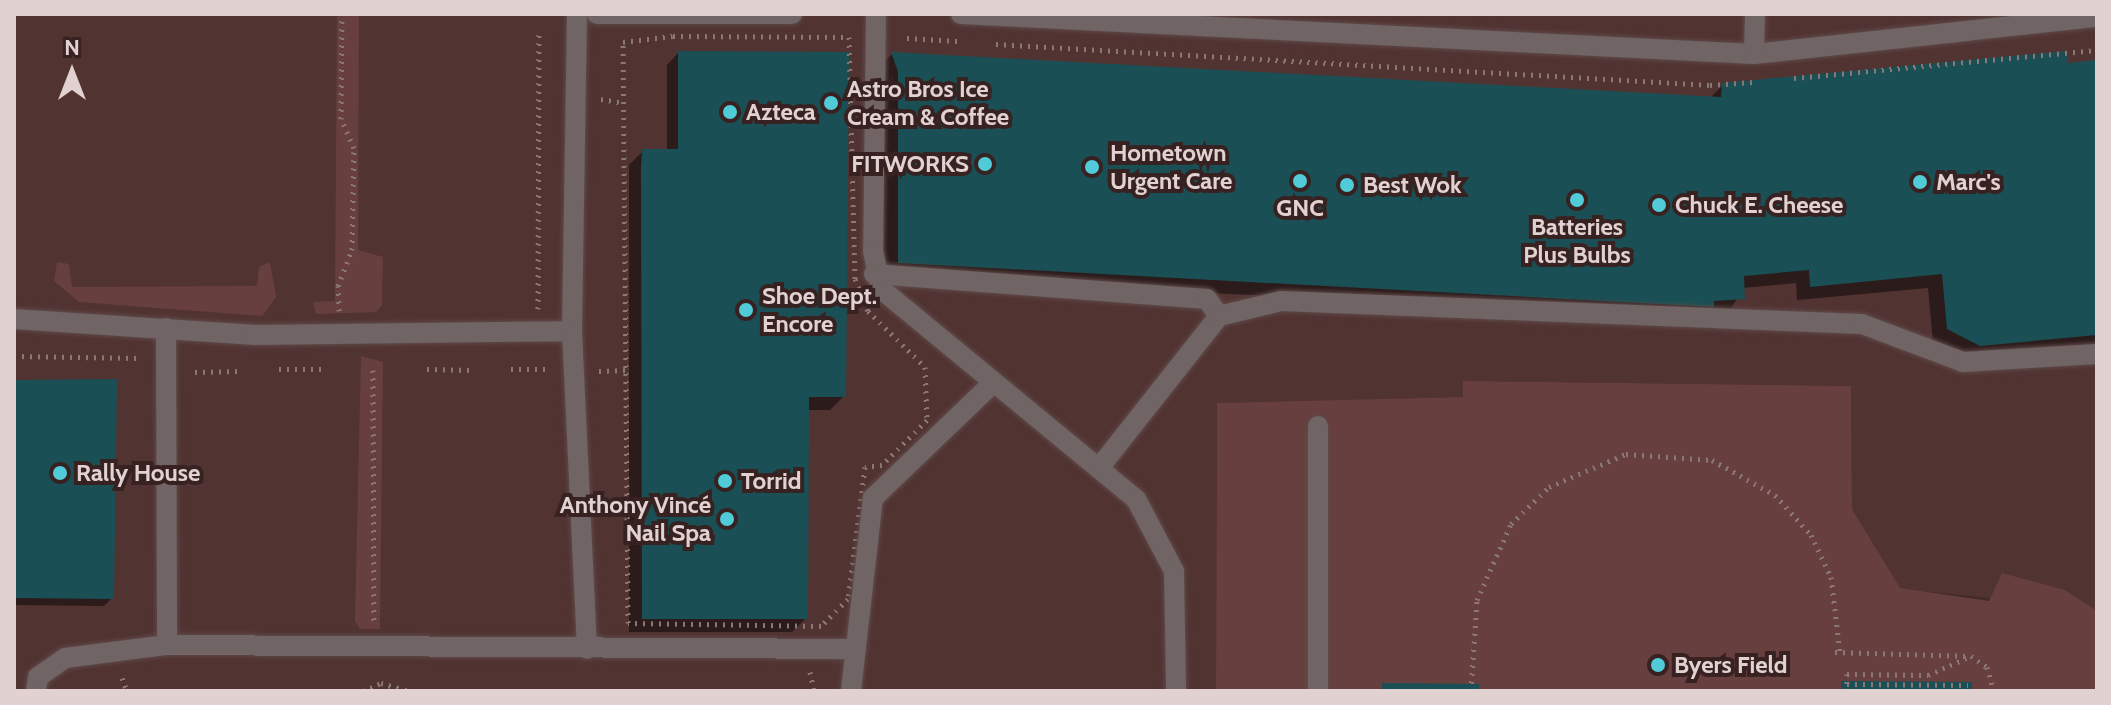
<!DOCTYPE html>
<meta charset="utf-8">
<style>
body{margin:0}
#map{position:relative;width:2111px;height:705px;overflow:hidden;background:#422c2b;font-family:Cabin,sans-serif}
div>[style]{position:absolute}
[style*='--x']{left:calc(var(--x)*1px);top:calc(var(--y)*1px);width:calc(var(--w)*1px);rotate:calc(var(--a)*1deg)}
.built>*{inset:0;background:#513332}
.green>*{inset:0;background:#673f3e}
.shadow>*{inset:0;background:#0007}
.building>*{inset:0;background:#1a5055}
.path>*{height:5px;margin-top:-2.5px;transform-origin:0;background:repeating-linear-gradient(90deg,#8a7877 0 2px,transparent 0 8px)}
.roads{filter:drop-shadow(0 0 2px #5f4a49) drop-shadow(0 0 2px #5f4a49)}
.minor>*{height:20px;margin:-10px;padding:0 10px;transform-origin:10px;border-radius:10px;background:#706464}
.dots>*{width:22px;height:22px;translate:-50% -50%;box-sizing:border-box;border:4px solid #372221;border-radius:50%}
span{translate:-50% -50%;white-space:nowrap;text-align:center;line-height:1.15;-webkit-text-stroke:8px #372221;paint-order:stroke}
.poi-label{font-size:24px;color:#e1d2d1;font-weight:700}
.left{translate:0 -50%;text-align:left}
.right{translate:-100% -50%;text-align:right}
.frame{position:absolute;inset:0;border:16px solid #e1d2d1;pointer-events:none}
.north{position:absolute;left:32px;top:32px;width:80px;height:80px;-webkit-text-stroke:6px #372221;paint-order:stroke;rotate:0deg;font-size:22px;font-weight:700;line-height:32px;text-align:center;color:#e1d2d1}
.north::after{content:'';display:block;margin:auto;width:28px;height:36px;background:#e1d2d1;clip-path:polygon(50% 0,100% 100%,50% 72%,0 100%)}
</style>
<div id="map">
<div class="built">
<i style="clip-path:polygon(14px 14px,2097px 14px,2097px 663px,2031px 602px,1900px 589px,1852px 509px,1851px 386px,1464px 381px,1463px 397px,1217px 404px,1216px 691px,14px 691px)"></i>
</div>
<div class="green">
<i style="clip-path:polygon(337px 14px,359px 14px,358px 250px,383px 257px,382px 305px,376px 312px,316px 314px,313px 302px,335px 301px)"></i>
<i style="clip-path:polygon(57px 262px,69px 264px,72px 287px,257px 286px,259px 267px,270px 262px,276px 297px,262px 316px,79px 302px,54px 281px)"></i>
<i style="clip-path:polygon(361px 356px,383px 362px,380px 629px,360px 629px,355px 621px)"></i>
<i style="clip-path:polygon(1463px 381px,1851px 386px,1852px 509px,1900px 588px,1989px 601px,2002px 573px,2065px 590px,2097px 611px,2097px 691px,1216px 691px,1217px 403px,1463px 397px)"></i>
</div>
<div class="shadow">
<i style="clip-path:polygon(678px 53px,844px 396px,830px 410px,807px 410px,806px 618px,792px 632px,629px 632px,629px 165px,643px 151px,667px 151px,667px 65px)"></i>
<i style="clip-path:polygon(892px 54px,1709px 99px,1723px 85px,2097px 62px,2097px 347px,1965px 359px,1933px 343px,1928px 288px,1797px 300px,1796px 283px,1743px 288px,1729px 312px,1574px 311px,885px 277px,878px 68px)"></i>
<i style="clip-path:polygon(14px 382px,112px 598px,104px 606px,14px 605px)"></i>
</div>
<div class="building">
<i style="clip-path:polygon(678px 51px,849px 52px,846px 397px,809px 397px,808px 619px,642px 619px,641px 168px,642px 149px,678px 149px)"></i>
<i style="clip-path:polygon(2067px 51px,2068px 63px,2097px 60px,2097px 335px,1980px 346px,1947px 329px,1942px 274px,1810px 287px,1809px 270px,1744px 276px,1745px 299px,1714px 301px,1714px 307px,898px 263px,898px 72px,891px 52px,1721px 97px,1722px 83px)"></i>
<i style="clip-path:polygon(117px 379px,114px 599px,14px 598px,14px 380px)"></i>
<i style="clip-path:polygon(1841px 681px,1972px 682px,1972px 691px,1841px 691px)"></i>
<i style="clip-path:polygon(1382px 683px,1479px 684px,1479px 691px,1382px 691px)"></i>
</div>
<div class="path">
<i style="--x:673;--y:36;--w:176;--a:0.3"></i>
<i style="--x:849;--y:37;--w:242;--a:88.6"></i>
<i style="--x:855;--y:279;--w:35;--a:68"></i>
<i style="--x:868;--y:311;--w:80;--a:44.5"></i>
<i style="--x:925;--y:367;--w:53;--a:87.8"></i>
<i style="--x:927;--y:420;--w:64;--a:135"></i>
<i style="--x:882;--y:465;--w:17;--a:173"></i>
<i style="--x:865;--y:467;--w:133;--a:97.3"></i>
<i style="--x:848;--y:599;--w:38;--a:135"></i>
<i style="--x:821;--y:626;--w:193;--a:-179.1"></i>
<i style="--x:628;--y:623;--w:581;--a:-90.49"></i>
<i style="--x:623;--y:42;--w:50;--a:-6.8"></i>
<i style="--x:907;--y:38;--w:51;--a:3.4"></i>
<i style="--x:996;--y:44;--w:715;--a:3.29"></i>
<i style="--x:1710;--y:85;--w:42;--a:-4.1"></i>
<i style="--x:1794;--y:78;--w:304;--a:-5.3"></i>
<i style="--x:601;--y:99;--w:22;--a:10"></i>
<i style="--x:538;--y:309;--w:279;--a:-89.8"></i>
<i style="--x:339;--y:311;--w:25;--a:-92"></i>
<i style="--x:338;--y:286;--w:39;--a:-69"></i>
<i style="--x:352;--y:250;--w:102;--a:-88.9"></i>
<i style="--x:354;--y:148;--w:32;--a:-114"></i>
<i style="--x:341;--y:119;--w:105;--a:-89.5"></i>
<i style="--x:14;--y:356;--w:126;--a:0.9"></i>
<i style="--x:279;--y:369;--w:47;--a:0"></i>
<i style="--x:427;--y:369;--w:45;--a:1.3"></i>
<i style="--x:511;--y:369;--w:40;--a:0"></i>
<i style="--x:373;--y:370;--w:255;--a:89.8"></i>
<i style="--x:599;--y:371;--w:29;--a:-2"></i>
<i style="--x:195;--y:372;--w:44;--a:-1.3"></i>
<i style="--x:1835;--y:652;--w:136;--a:1.7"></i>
<i style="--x:1971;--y:656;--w:19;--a:35"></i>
<i style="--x:1987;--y:667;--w:25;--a:74"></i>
<i style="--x:810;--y:672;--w:19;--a:78"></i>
<i style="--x:122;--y:678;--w:14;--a:69"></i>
<i style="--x:1847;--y:684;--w:121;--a:0.5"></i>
<i style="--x:363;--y:691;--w:20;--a:-24"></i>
<i style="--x:381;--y:683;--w:29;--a:16"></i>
<i style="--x:1471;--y:691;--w:91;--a:-86.2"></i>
<i style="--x:1477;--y:600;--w:83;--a:-65.9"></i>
<i style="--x:1511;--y:524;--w:53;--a:-44.2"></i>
<i style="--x:1549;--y:487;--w:84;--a:-23.2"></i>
<i style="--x:1626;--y:454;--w:86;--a:4"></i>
<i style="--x:1712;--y:460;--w:72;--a:29.1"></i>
<i style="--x:1775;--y:495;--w:54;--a:48"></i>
<i style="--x:1811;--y:535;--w:47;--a:64.5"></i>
<i style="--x:1831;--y:577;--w:77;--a:83.2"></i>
<i style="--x:1847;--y:691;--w:17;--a:-90"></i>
<i style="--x:1847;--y:674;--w:81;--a:0.7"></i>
<i style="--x:1928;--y:675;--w:43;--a:-23.6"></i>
</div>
<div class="roads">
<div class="minor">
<i style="--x:597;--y:14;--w:195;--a:0"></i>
<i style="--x:876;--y:14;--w:237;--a:90.7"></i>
<i style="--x:873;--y:251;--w:39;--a:78"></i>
<i style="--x:881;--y:289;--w:330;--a:39.5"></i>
<i style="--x:1136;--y:499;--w:81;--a:62.2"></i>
<i style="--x:1174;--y:571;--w:120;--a:89"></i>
<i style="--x:961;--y:14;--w:794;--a:2.89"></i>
<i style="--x:1754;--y:54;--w:345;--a:-6.2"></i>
<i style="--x:1754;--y:54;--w:40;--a:-88.6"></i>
<i style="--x:874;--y:274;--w:334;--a:4.3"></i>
<i style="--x:1207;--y:299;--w:21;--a:55"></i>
<i style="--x:14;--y:319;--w:242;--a:3.8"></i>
<i style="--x:255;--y:335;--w:317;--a:-0.7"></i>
<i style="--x:572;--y:331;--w:317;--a:-89.1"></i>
<i style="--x:166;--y:328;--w:317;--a:89.8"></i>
<i style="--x:572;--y:331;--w:318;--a:87.3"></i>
<i style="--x:1099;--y:468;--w:194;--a:-51.7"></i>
<i style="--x:1219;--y:316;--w:64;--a:-13.6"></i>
<i style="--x:1281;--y:301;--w:581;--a:2.27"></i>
<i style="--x:1862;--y:324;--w:108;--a:20.6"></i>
<i style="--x:1963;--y:362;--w:134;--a:-3.4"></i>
<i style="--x:36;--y:691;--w:14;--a:-82"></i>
<i style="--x:38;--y:677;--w:33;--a:-35"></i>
<i style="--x:65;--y:658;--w:103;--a:-7.3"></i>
<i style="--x:167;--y:645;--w:689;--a:0.33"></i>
<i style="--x:851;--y:691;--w:194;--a:-83.5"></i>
<i style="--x:873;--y:498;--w:163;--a:-43.8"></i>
<i style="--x:1318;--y:691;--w:265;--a:-90"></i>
</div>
</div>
<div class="dots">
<i style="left:831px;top:103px;background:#52cbd8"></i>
<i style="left:730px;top:112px;background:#52cbd8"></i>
<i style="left:985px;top:164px;background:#52cbd8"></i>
<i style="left:1092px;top:167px;background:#52cbd8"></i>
<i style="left:1300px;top:181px;background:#52cbd8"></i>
<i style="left:1920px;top:182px;background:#52cbd8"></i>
<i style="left:1347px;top:185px;background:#52cbd8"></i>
<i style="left:1577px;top:200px;background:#52cbd8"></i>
<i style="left:1659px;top:205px;background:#52cbd8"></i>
<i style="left:746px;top:310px;background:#52cbd8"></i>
<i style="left:60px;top:473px;background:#52cbd8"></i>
<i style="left:725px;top:481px;background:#52cbd8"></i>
<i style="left:727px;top:519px;background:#52cbd8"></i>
<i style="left:1658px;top:665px;background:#52cbd8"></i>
</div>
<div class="poi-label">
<span class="left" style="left:847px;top:103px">Astro Bros Ice<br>Cream &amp; Coffee</span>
<span class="left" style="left:746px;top:112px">Azteca</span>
<span class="left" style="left:1110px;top:167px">Hometown<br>Urgent Care</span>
<span class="right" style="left:969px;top:164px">FITWORKS</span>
<span class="left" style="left:1936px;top:182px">Marc's</span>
<span class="left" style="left:1363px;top:185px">Best Wok</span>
<span class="left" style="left:1675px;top:205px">Chuck E. Cheese</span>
<span style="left:1300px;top:208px">GNC</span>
<span style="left:1577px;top:241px">Batteries<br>Plus Bulbs</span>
<span class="left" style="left:762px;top:310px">Shoe Dept.<br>Encore</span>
<span class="left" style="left:76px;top:473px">Rally House</span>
<span class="left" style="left:741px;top:481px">Torrid</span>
<span class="right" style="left:711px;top:519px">Anthony Vincé<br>Nail Spa</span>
<span class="left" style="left:1674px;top:665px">Byers Field</span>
</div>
<div class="frame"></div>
<div class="north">N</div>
</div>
